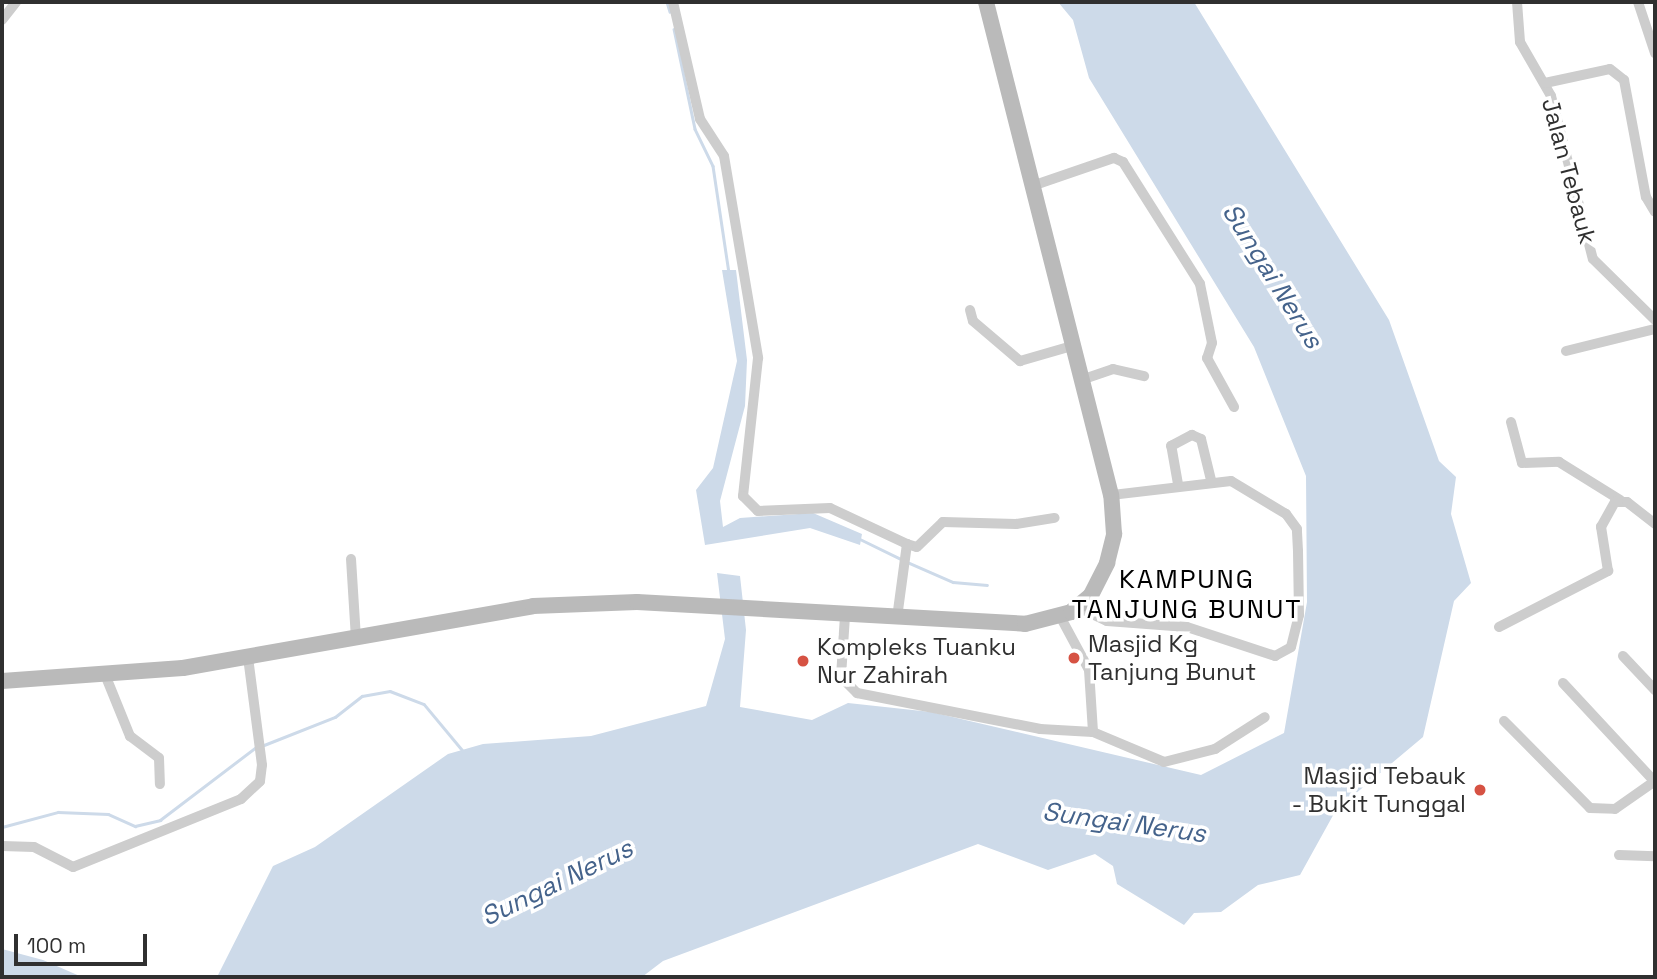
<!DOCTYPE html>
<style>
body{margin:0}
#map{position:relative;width:1657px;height:979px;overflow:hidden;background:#fff;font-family:"Space Grotesk",sans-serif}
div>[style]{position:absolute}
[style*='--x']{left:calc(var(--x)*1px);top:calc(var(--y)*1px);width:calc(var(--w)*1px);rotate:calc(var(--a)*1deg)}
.water>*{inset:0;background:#cddae9}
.stream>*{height:2.5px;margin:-1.25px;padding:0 1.25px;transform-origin:1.25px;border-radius:1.25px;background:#cddae9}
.street>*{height:10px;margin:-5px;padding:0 5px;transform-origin:5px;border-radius:5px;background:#cdcdcd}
.secondary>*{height:16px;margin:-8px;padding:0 8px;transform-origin:8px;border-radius:8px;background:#bababa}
.dots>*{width:19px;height:19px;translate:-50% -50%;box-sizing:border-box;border:4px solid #fff;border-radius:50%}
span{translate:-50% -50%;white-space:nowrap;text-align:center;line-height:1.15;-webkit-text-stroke:7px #fff;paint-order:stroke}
.street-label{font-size:24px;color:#303030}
.poi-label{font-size:24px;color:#303030}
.left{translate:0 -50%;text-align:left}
.right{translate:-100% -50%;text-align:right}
.water-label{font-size:26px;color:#45638b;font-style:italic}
.neighbourhood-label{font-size:26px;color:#000;letter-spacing:2px}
.frame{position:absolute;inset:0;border:4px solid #303030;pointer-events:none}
.scale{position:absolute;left:14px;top:934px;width:133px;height:32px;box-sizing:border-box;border:4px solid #303030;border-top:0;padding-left:9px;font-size:21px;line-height:24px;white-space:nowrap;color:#303030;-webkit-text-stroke:5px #fff;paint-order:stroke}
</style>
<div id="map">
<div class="water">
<i style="clip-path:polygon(1058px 2px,1194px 2px,1389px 320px,1439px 461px,1456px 477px,1451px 514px,1471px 583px,1454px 601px,1423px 737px,1336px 810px,1300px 875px,1258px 885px,1221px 912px,1194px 913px,1184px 925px,1117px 884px,1113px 866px,1095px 854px,1048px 870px,978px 844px,663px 961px,642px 977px,217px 977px,273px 866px,315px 847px,448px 754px,483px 744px,591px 736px,706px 706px,725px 639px,717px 573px,740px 576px,746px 630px,740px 707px,812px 720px,848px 703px,931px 712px,1201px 775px,1284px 733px,1307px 602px,1306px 476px,1254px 347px,1089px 78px,1073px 20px)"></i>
<i style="clip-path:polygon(722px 270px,736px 270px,747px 360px,745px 406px,720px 501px,723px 527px,740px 518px,813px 513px,862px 534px,860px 545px,810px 528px,705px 545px,696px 490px,713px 468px,737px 361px)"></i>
<i style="clip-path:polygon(2px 949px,43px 960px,82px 977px,2px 977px)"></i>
</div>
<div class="stream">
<i style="--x:667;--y:2;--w:10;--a:73"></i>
<i style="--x:674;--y:29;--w:102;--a:78.1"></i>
<i style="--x:695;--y:129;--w:41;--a:64.1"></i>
<i style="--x:713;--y:166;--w:108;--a:81.5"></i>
<i style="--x:860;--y:539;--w:46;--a:26"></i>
<i style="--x:907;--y:562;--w:50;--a:23.5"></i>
<i style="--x:953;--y:582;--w:34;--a:5"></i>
<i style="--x:264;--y:745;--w:76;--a:-21.5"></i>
<i style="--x:335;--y:717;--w:34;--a:-38"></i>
<i style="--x:362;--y:696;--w:28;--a:-10"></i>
<i style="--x:390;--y:691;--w:36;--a:21"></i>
<i style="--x:424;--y:704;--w:62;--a:50.2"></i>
<i style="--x:2;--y:827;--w:58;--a:-15"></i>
<i style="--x:58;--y:812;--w:50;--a:2.3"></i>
<i style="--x:108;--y:814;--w:30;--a:24"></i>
<i style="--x:135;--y:826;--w:26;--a:-13"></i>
<i style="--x:160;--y:820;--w:119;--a:-37.2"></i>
</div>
<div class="street">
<i style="--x:673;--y:2;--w:120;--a:77"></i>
<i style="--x:700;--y:119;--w:44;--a:57"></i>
<i style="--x:724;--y:156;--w:205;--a:80.4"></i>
<i style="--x:758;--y:358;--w:139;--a:96.2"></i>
<i style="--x:743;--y:496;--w:21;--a:45"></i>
<i style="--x:758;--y:511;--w:72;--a:-2.4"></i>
<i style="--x:830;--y:508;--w:85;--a:25.1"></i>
<i style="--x:907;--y:544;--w:75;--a:97.7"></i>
<i style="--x:1517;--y:2;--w:40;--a:85.7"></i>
<i style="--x:1520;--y:42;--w:62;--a:60.1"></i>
<i style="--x:1551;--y:96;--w:168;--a:75.6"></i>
<i style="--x:1593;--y:259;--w:87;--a:44.5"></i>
<i style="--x:1638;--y:2;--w:54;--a:71.6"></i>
<i style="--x:2;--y:20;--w:23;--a:-52"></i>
<i style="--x:1545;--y:83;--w:66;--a:-12.2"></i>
<i style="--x:1610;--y:69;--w:18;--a:38"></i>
<i style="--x:1624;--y:80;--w:119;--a:79.4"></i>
<i style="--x:1646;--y:197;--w:17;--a:59"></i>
<i style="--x:1032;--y:186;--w:87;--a:-18.9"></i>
<i style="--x:1114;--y:158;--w:10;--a:24"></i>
<i style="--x:1123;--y:162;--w:144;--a:57.7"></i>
<i style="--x:1200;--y:284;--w:60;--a:78.5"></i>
<i style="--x:1212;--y:343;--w:16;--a:108"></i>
<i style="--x:1207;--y:358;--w:56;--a:61.1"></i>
<i style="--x:970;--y:310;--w:11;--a:75"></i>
<i style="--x:973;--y:321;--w:62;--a:40.4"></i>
<i style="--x:1020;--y:361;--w:54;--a:-16.1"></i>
<i style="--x:1566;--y:351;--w:92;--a:-13.9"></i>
<i style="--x:1081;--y:380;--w:34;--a:-19"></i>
<i style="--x:1113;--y:369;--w:32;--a:13"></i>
<i style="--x:1511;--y:422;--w:42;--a:75"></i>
<i style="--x:1522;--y:463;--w:37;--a:-2"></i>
<i style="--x:1559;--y:462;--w:72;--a:31.9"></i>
<i style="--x:1178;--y:484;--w:39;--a:-100"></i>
<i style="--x:1171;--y:446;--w:24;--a:-28"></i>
<i style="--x:1192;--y:435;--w:10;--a:24"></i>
<i style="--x:1201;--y:439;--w:42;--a:76.3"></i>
<i style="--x:907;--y:544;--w:10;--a:17"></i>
<i style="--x:917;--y:547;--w:36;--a:-44"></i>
<i style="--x:943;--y:522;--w:73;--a:1.6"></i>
<i style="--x:1016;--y:524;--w:39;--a:-9"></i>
<i style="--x:351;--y:559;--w:80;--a:86.4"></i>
<i style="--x:1077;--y:607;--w:33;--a:25"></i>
<i style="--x:1107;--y:621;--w:80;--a:4.3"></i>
<i style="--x:1187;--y:627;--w:93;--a:18.2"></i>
<i style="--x:1275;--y:656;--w:18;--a:-29"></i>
<i style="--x:1291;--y:647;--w:33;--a:-76"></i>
<i style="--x:1299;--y:615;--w:64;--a:-90.9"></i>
<i style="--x:1298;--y:551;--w:22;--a:-93"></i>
<i style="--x:1297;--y:529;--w:19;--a:-126"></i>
<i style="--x:1286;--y:514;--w:64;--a:-149"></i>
<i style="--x:1231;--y:481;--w:121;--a:173.3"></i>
<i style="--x:845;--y:616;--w:61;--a:93.8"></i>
<i style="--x:841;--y:677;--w:23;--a:45"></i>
<i style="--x:857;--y:693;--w:187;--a:11.1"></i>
<i style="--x:1040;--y:729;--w:53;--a:3.2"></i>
<i style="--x:1093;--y:732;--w:77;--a:22.9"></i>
<i style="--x:1164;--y:762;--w:53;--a:-14.3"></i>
<i style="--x:1215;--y:749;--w:59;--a:-32.6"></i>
<i style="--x:1061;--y:618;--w:59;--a:61.7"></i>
<i style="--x:1089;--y:670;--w:62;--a:86.3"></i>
<i style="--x:1499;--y:627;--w:123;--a:-27.2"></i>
<i style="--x:1608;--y:571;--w:45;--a:-99"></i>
<i style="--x:1601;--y:527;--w:29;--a:-61"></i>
<i style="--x:1615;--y:502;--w:12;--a:0"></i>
<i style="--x:1627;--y:502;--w:36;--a:38"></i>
<i style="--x:1623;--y:656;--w:47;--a:46.7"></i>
<i style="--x:106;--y:677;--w:64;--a:67.9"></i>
<i style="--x:130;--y:736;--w:36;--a:37"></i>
<i style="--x:159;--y:758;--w:26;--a:88"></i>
<i style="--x:1563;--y:683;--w:135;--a:47.1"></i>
<i style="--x:1504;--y:721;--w:122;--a:45.3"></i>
<i style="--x:1590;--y:808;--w:25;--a:2"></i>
<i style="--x:1615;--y:809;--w:49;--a:-35"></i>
<i style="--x:2;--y:846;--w:32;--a:2"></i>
<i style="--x:34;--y:847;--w:44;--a:27.1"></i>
<i style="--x:73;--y:867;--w:181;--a:-22"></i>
<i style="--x:241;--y:799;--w:26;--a:-43"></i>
<i style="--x:260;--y:781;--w:16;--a:-83"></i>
<i style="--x:262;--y:765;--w:109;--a:-97.4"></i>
<i style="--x:1619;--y:855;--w:36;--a:2"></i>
</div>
<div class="secondary">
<i style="--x:2;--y:681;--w:181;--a:-4.1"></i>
<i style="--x:183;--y:668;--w:355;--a:-10"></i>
<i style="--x:533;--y:606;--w:104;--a:-2.2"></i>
<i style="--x:637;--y:602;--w:389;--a:3.2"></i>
<i style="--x:1025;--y:624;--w:48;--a:-14.6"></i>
<i style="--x:1071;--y:612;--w:26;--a:-40"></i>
<i style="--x:1091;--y:595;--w:36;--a:-63"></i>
<i style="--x:1107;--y:563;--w:30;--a:-76"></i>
<i style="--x:1114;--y:534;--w:39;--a:-94"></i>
<i style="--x:1111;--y:495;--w:509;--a:-104.23"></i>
</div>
<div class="dots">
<i style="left:1074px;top:658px;background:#d65243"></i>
<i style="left:803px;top:661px;background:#d65243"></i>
<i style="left:1480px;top:790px;background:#d65243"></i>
</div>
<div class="street-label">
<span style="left:1569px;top:171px;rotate:75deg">Jalan Tebauk</span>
</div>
<div class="poi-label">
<span class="left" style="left:1088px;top:658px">Masjid Kg<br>Tanjung Bunut</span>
<span class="left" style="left:817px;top:661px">Kompleks Tuanku<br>Nur Zahirah</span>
<span class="right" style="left:1466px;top:790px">Masjid Tebauk<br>- Bukit Tunggal</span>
</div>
<div class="water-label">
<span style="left:1272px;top:276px;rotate:58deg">Sungai Nerus</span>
<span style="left:1124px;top:823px;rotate:8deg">Sungai Nerus</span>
<span style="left:557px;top:883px;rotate:-26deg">Sungai Nerus</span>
</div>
<div class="neighbourhood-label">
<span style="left:1187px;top:595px">KAMPUNG<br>TANJUNG BUNUT</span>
</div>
<div class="frame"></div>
<div class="scale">100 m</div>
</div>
